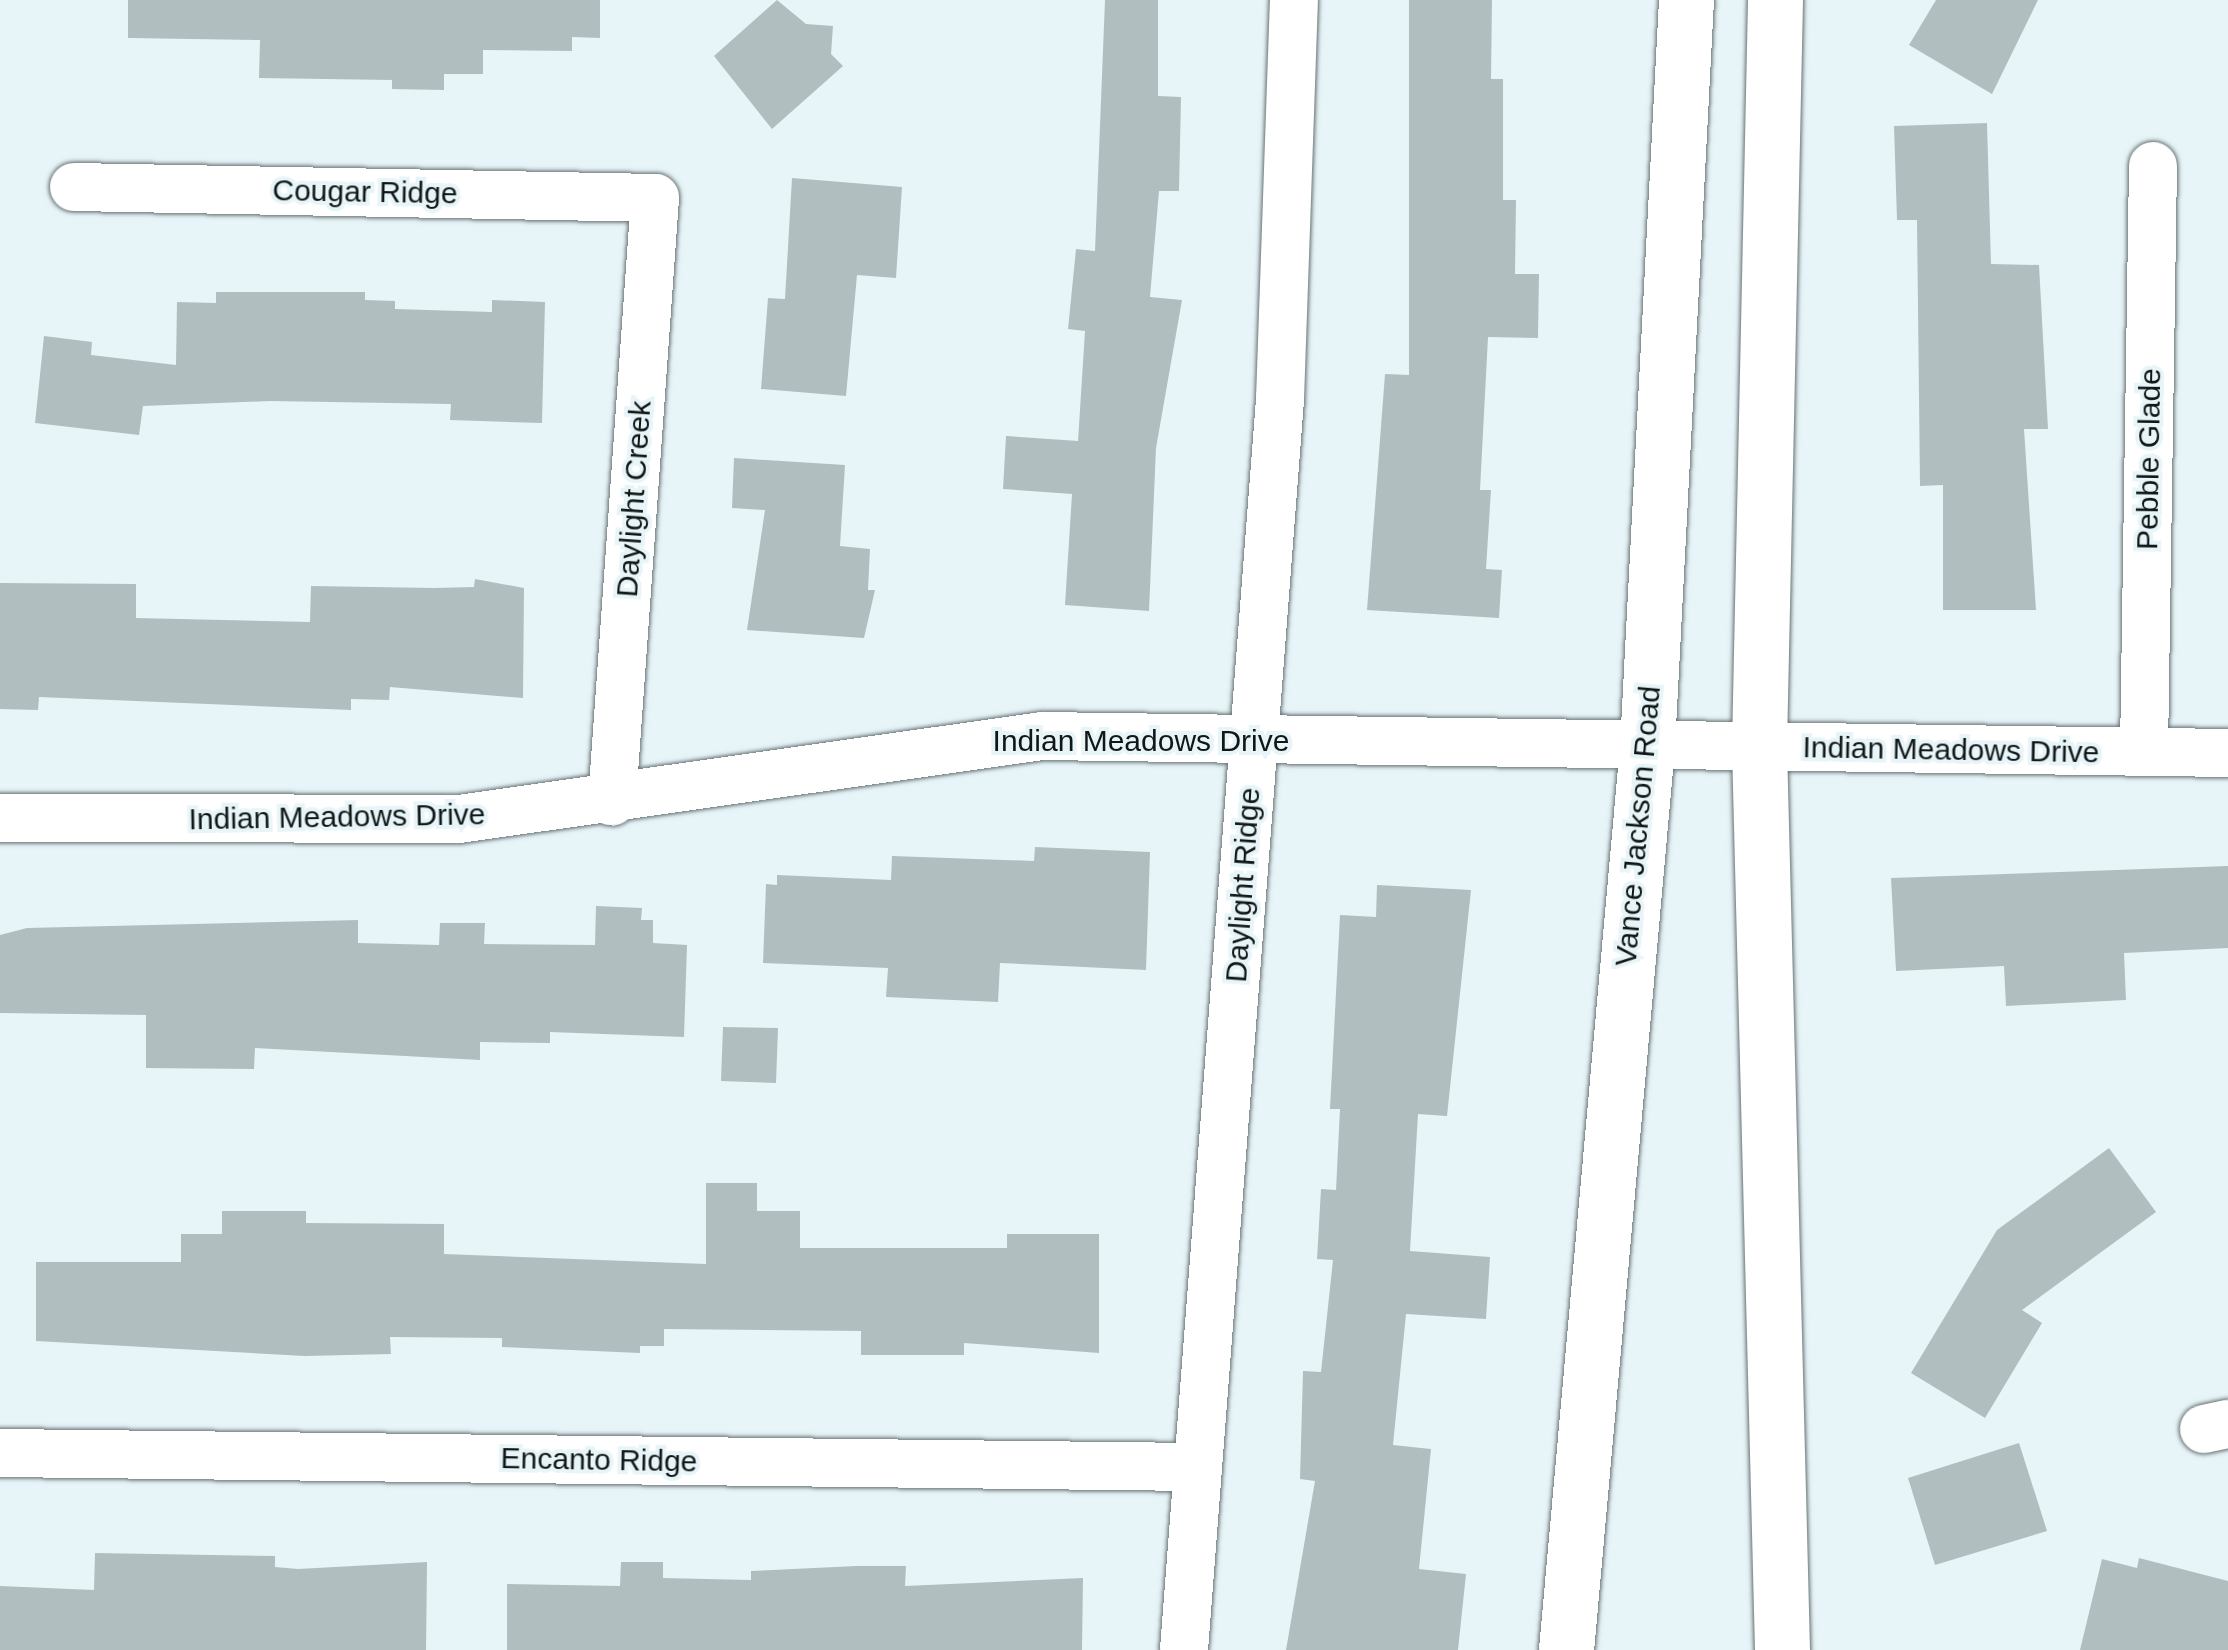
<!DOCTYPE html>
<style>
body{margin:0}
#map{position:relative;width:2228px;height:1650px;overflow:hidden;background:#e8f5f8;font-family:Helvetica,sans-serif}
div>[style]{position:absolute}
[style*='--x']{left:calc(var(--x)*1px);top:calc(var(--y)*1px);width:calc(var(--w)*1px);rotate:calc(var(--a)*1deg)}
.building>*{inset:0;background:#b1bec0}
.roads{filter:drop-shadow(0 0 2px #677375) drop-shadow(0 0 2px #677375)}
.street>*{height:48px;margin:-24px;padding:0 24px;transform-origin:24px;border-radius:24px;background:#fff}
.secondary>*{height:55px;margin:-27.5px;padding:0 27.5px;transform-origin:27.5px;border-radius:27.5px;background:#fff}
span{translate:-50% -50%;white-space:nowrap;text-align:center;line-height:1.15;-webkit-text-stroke:8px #e8f5f8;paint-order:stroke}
.street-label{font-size:30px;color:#111617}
</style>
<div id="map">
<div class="building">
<i style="clip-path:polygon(128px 0,600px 0,600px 38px,572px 37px,572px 51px,483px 50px,483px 74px,444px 74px,444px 90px,392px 89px,392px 80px,259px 78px,260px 40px,128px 38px)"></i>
<i style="clip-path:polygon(777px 0,806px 24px,833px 26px,831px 54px,843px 66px,772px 129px,714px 56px)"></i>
<i style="clip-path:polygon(1105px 0,1158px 0,1158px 96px,1181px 97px,1179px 191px,1159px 191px,1150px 297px,1182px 300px,1156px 448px,1149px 611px,1065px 605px,1072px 494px,1003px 489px,1006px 436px,1078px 441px,1085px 331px,1068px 329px,1076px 249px,1095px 251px)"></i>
<i style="clip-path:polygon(1409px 0,1492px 0,1491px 79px,1503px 79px,1503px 200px,1516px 200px,1515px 274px,1539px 274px,1538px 338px,1488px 337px,1480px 490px,1491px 490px,1486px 569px,1502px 570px,1499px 618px,1367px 610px,1385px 374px,1409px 375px)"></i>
<i style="clip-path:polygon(1936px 0,2038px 0,1992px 94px,1909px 45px)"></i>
<i style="clip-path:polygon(1987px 123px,1991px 264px,2039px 265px,2048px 429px,2024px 429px,2036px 610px,1943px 610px,1943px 485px,1920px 486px,1917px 220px,1897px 220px,1894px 126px)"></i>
<i style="clip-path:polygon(792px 178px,902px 187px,896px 278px,857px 275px,846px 396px,761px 389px,768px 298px,785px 299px)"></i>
<i style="clip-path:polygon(216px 292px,365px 292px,365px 300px,395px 301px,395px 309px,492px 312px,492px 300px,545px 302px,542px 423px,450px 420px,451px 404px,270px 401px,143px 406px,139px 435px,35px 423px,44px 336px,92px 342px,91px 355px,176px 365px,177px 302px,216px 303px)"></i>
<i style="clip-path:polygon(734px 458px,845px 465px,840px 546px,870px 549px,868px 590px,875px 590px,864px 638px,747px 630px,765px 510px,732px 508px)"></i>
<i style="clip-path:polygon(475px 579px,524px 588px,523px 698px,390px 687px,389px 700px,351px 699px,351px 710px,39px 697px,38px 710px,0 709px,0 583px,136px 584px,136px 618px,310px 622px,311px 586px,434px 588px,474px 587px)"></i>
<i style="clip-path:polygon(1035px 847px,1150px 852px,1146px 970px,1000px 963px,998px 1002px,886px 997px,888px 968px,763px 963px,766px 884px,777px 885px,777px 875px,891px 880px,892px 856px,1034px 861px)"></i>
<i style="clip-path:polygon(2228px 866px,2228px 948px,2124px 953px,2126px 1000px,2006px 1006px,2004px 966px,1896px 971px,1891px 878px)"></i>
<i style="clip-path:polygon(1377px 885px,1471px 890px,1447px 1116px,1418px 1114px,1410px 1251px,1490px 1257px,1486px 1319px,1406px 1314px,1393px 1445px,1431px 1449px,1419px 1569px,1466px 1574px,1458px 1650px,1286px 1650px,1315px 1481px,1300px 1479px,1303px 1371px,1321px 1372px,1333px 1260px,1317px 1259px,1321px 1189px,1336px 1190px,1340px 1109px,1330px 1109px,1340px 915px,1376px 917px)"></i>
<i style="clip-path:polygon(596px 906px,642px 908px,641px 920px,653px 920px,653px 943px,687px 945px,684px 1037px,550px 1032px,550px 1043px,480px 1042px,480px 1060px,255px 1048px,254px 1069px,146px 1068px,146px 1015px,0 1013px,0 935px,27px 928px,358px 920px,358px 943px,439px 945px,440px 923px,485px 923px,484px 944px,595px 945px)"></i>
<i style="clip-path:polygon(723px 1027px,778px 1028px,776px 1083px,721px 1081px)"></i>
<i style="clip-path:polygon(2109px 1148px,2156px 1212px,2022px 1310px,2042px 1323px,1985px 1418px,1911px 1373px,1997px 1230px)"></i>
<i style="clip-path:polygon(706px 1183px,757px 1183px,757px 1211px,800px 1211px,800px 1248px,1007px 1248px,1007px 1234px,1099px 1234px,1099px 1353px,964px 1343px,964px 1355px,861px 1355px,861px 1331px,664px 1329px,664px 1346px,640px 1346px,640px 1353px,502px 1347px,502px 1338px,390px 1337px,391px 1354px,305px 1356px,36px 1341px,36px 1262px,181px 1262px,181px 1234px,222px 1234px,222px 1211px,306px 1211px,306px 1223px,444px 1224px,444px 1254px,706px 1264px)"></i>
<i style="clip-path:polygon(2019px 1443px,2047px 1531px,1935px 1565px,1908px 1478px)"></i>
<i style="clip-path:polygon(95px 1553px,275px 1556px,275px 1567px,298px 1569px,427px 1562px,426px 1650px,0 1650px,0 1586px,94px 1590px)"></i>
<i style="clip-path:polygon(2139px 1558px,2228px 1581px,2228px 1650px,2080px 1650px,2102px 1559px,2137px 1568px)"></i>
<i style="clip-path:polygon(621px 1562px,663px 1562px,663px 1578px,751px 1580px,751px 1571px,856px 1566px,906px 1566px,905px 1586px,1083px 1578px,1082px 1650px,507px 1650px,507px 1584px,620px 1586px)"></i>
</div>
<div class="roads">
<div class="street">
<i style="--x:74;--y:187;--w:581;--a:1.08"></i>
<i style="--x:655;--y:198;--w:605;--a:94.08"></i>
<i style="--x:2144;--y:752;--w:586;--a:-89.12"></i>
<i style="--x:0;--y:818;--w:459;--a:0.1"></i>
<i style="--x:459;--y:819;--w:589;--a:-8.1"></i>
<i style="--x:1042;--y:736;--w:1186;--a:0.82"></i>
<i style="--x:2204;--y:1429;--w:25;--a:-12"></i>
<i style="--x:0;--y:1453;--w:1198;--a:0.67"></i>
<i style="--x:1184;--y:1650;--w:1255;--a:-85.61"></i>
<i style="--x:1280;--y:399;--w:399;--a:-88"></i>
</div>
<div class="secondary">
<i style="--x:1775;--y:0;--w:747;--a:91.23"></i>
<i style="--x:1759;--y:747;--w:903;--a:88.54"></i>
<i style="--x:1566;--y:1650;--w:908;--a:-84.88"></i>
<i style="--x:1647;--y:746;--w:747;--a:-87.01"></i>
</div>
</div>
<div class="street-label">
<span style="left:365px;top:192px;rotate:1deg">Cougar Ridge</span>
<span style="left:2149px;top:459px;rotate:-89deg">Pebble Glade</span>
<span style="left:634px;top:499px;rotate:-86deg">Daylight Creek</span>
<span style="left:1141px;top:741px">Indian Meadows Drive</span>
<span style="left:1951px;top:750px;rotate:1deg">Indian Meadows Drive</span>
<span style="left:337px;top:817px;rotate:-1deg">Indian Meadows Drive</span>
<span style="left:1638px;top:826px;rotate:-85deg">Vance Jackson Road</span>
<span style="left:1243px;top:885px;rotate:-86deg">Daylight Ridge</span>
<span style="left:599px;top:1460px;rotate:1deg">Encanto Ridge</span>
</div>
</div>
